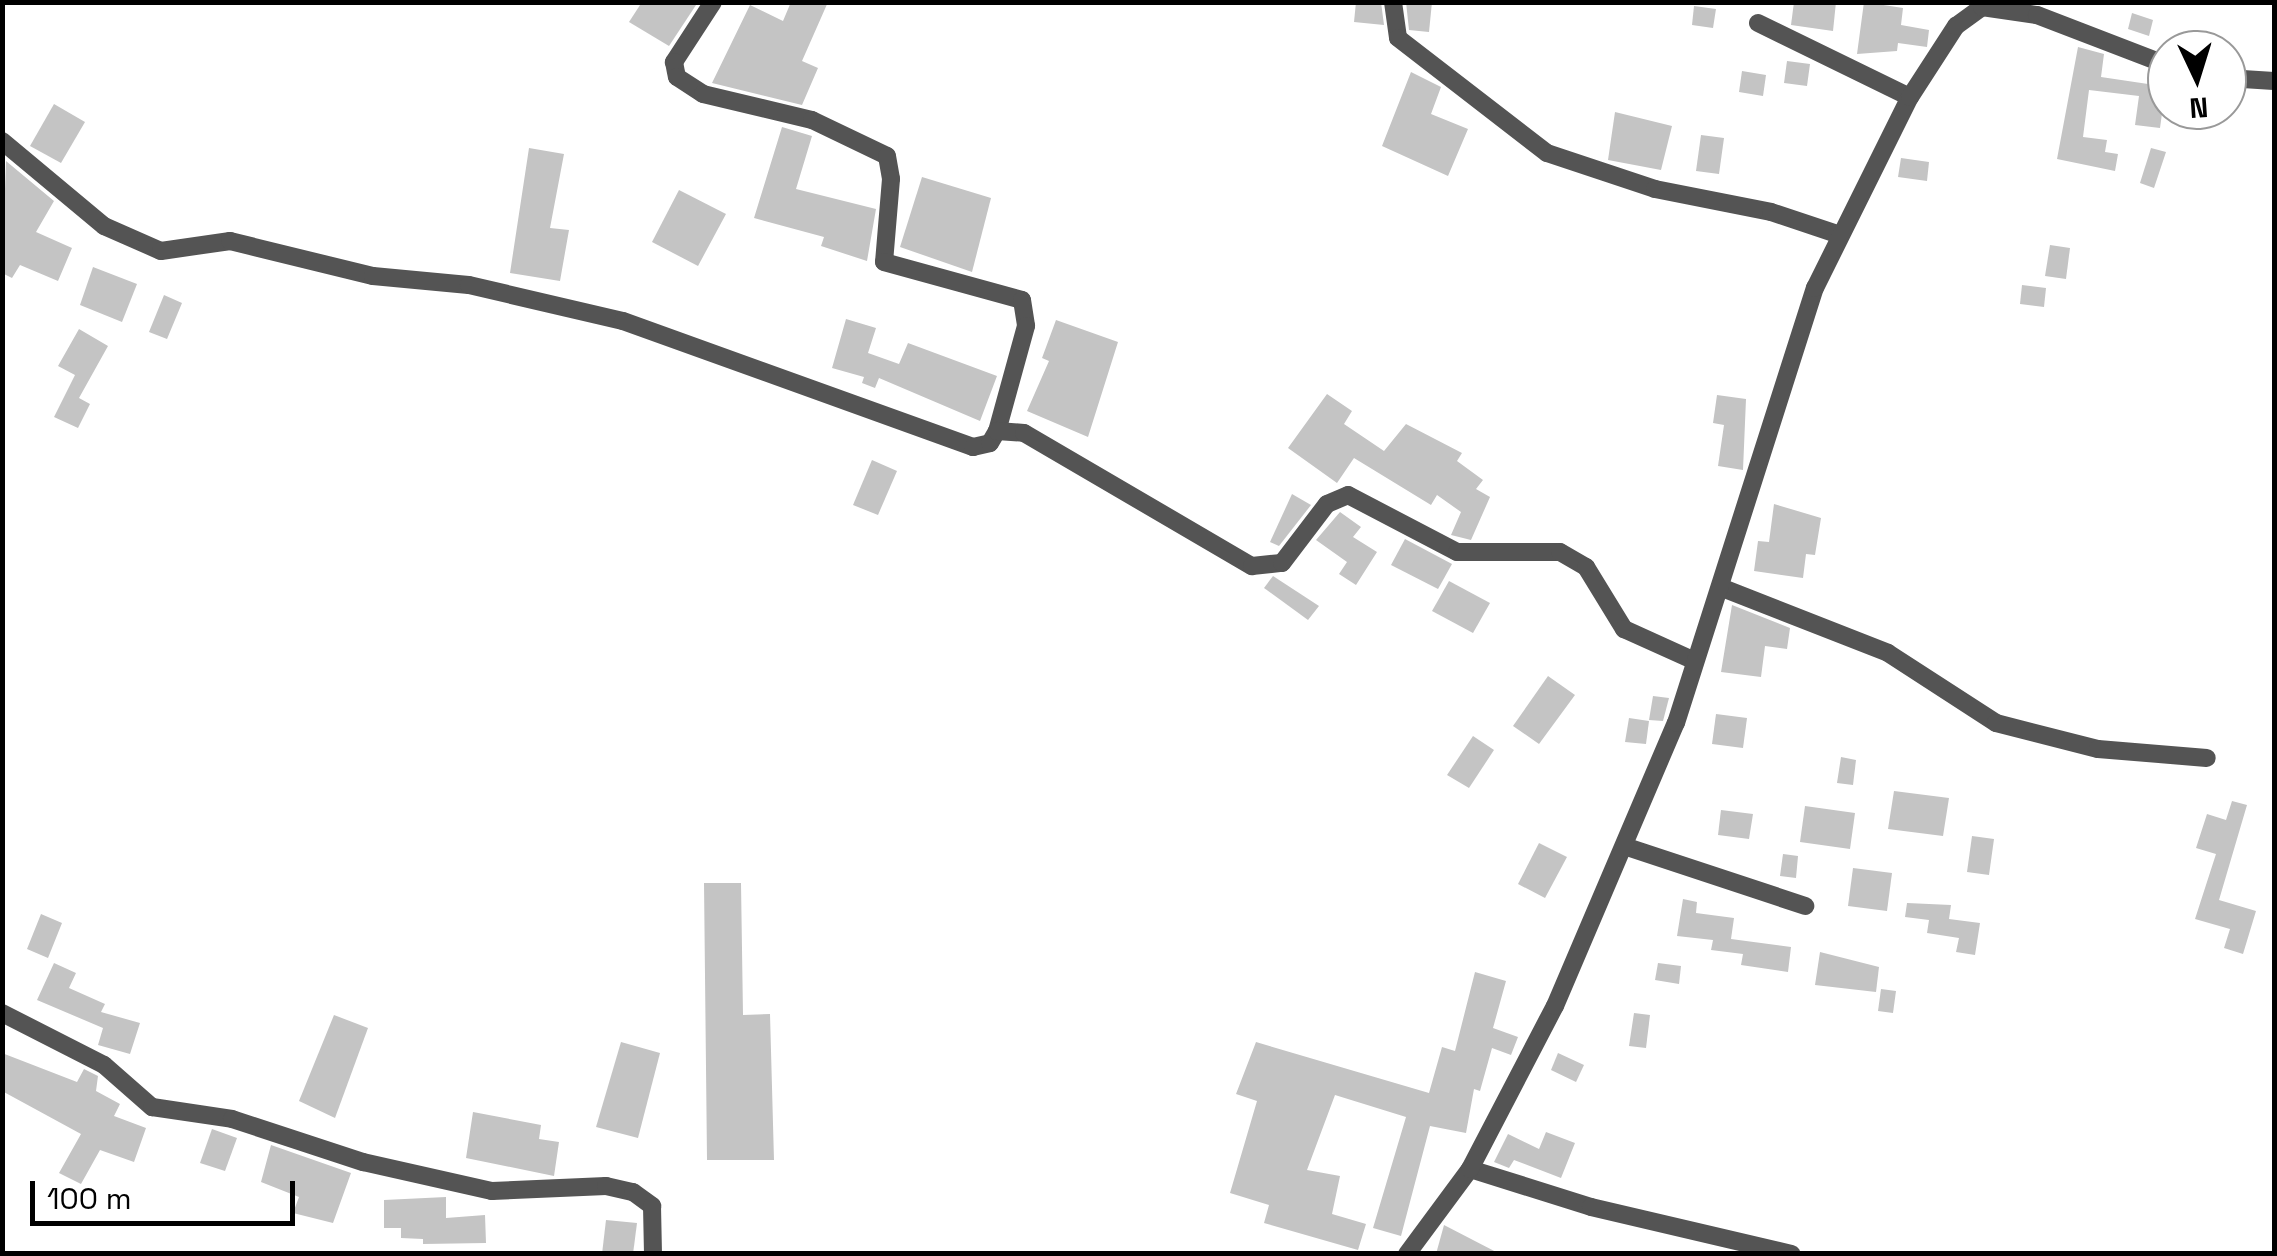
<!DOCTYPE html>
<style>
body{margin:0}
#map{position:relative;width:2277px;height:1256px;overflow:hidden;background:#fff;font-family:"Space Grotesk",sans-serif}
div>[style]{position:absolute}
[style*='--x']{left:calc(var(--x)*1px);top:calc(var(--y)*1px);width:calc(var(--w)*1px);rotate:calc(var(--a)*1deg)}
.building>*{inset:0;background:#c4c4c4}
.minor>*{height:18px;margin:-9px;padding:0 9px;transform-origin:9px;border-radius:9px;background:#545454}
span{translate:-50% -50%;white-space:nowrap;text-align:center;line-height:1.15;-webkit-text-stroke:10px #fff;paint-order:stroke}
.frame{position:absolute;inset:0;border:5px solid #000;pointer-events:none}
.north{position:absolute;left:2147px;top:30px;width:100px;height:100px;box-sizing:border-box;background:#fff;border:2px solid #999;border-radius:50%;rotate:176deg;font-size:28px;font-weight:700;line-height:40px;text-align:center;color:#000}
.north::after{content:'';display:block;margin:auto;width:35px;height:45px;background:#000;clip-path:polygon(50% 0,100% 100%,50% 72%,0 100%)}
.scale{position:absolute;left:30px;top:1181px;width:265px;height:45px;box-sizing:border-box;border:5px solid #000;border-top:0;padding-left:12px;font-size:30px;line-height:35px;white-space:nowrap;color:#000;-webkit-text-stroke:8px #fff;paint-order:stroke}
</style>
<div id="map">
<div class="building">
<i style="clip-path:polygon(642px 2px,698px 2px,669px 46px,629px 22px)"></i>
<i style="clip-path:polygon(791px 2px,828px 2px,802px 61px,818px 68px,802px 105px,712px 83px,750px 5px,783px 21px)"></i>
<i style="clip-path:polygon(1356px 2px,1381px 2px,1384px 25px,1354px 22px)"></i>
<i style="clip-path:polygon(1406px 2px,1432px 2px,1429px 32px,1409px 30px)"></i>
<i style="clip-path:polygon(1794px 2px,1836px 2px,1833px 31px,1791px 25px)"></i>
<i style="clip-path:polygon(1864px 2px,1903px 8px,1901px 25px,1929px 30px,1927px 47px,1898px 43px,1897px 51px,1857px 54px)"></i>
<i style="clip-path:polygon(1694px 6px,1716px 9px,1713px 28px,1692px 25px)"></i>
<i style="clip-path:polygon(2132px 13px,2153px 20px,2149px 36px,2128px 29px)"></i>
<i style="clip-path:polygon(2078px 47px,2104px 54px,2101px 77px,2148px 84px,2152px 73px,2167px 77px,2160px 128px,2135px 125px,2139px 96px,2089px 90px,2083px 137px,2107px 140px,2105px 152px,2118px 154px,2115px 171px,2057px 159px)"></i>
<i style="clip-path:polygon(1787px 61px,1810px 64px,1807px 86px,1784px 83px)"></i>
<i style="clip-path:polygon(1742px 71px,1766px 75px,1763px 96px,1739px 92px)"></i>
<i style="clip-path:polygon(1411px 72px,1441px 87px,1431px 114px,1468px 129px,1448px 176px,1382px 146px)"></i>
<i style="clip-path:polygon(54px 104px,85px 122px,61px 163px,30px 146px)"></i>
<i style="clip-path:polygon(1615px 112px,1672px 126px,1661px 170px,1608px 160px)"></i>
<i style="clip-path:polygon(782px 127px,812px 136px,796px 189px,876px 209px,867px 261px,821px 246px,824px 237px,754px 218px)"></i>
<i style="clip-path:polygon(1701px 135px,1724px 138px,1719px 174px,1696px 171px)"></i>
<i style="clip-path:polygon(529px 148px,564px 154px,550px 228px,569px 230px,560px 281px,510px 273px)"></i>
<i style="clip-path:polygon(2151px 148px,2166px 152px,2154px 188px,2140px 183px)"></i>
<i style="clip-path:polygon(1901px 158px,1929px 162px,1927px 181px,1898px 177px)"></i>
<i style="clip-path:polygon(6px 161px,54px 201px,36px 232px,72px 248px,58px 281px,20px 265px,12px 278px,2px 273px)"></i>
<i style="clip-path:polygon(922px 177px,991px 198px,972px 272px,900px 247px)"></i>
<i style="clip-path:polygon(679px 190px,726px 214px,698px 266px,652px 242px)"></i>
<i style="clip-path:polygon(2050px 245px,2070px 248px,2066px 279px,2045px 276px)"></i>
<i style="clip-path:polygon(93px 267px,137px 284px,122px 322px,80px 305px)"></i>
<i style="clip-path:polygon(2022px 285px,2046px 288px,2044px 307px,2020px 304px)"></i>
<i style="clip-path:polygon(164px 295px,182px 303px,167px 339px,149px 332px)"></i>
<i style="clip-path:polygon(846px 319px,876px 328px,868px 353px,899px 364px,908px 343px,997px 376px,980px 421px,879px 378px,875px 388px,862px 383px,864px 377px,832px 368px)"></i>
<i style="clip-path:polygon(1056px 320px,1118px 342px,1088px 437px,1027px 411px,1049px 361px,1042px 358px)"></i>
<i style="clip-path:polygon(79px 329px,108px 346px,79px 398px,90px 404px,78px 428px,54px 417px,75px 375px,58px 366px)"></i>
<i style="clip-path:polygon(1327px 394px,1352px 411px,1344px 424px,1384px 451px,1406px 424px,1462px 453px,1457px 461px,1483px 480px,1476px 489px,1490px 497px,1471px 540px,1451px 535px,1461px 512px,1437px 495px,1431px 505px,1354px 458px,1337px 483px,1288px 448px)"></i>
<i style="clip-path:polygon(1717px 395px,1746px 399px,1743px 470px,1718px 466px,1724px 425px,1713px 423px)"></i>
<i style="clip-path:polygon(872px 460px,897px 471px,878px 515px,853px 505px)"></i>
<i style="clip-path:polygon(1292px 494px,1311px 505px,1279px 546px,1270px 542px)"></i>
<i style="clip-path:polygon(1774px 504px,1821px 518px,1815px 555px,1806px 554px,1803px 578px,1754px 571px,1758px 541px,1769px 542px)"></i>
<i style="clip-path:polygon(1340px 512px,1361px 527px,1353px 537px,1377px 552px,1356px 585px,1339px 574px,1347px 562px,1316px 540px)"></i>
<i style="clip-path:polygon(1405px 539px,1452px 564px,1438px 589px,1391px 565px)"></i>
<i style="clip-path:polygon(1273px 576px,1319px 606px,1308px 620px,1264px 588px)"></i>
<i style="clip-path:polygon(1449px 581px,1490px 603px,1473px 633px,1432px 611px)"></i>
<i style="clip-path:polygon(1732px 605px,1790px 628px,1787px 649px,1765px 646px,1761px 677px,1721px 672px)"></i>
<i style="clip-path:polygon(1548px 676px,1575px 695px,1539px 744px,1513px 726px)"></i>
<i style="clip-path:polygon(1653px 696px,1669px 698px,1663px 721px,1649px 720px)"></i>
<i style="clip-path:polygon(1716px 714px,1747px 718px,1743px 748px,1712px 744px)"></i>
<i style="clip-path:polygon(1629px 718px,1649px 721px,1646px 744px,1625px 742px)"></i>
<i style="clip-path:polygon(1473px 736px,1494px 750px,1469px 788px,1447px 775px)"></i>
<i style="clip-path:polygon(1841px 757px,1856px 760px,1853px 785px,1837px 783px)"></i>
<i style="clip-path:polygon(1894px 791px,1949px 798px,1943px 836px,1888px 829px)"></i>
<i style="clip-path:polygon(2232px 801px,2247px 805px,2219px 900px,2256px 911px,2243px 954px,2224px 948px,2230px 929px,2195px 919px,2216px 854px,2196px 848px,2207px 814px,2226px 820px)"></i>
<i style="clip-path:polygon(1805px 806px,1855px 813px,1850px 849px,1800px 842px)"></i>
<i style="clip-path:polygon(1721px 810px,1753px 814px,1749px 839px,1718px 835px)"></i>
<i style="clip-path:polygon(1972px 836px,1994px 839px,1989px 875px,1967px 872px)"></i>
<i style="clip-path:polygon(1539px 843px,1567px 857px,1545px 898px,1518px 884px)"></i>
<i style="clip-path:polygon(1783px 854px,1798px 856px,1796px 878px,1780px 876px)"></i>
<i style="clip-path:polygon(1853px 868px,1892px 873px,1887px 911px,1848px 906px)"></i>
<i style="clip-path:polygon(704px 883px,741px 883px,743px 1015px,770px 1014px,774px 1160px,707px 1160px)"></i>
<i style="clip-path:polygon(1683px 899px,1697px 902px,1696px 913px,1734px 918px,1731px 939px,1791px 947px,1788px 972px,1741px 965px,1743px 954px,1711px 950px,1713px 940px,1677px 936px)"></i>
<i style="clip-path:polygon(1907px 903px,1951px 905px,1949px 919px,1980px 923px,1975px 955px,1956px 952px,1959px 938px,1927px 933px,1929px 920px,1905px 917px)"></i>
<i style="clip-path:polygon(41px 914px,62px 923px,48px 958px,27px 949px)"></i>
<i style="clip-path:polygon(1820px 952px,1879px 967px,1876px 992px,1815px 985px)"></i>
<i style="clip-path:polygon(54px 963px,76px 973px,69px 988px,105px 1004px,101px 1012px,140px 1023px,130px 1054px,98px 1045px,103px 1028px,37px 1000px)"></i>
<i style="clip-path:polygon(1658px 963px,1681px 966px,1679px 984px,1655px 980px)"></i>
<i style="clip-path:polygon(1475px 972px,1506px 981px,1493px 1028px,1518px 1037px,1511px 1055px,1492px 1048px,1480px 1091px,1474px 1089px,1466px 1133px,1430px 1126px,1401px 1236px,1373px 1228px,1406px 1117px,1335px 1095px,1307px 1170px,1340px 1176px,1332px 1214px,1366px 1224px,1358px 1250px,1264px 1223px,1269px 1205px,1230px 1193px,1257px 1101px,1236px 1094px,1256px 1042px,1429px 1093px,1442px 1047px,1455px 1051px)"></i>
<i style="clip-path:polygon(1881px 989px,1896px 991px,1893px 1013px,1878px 1011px)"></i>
<i style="clip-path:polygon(1634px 1013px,1650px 1015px,1646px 1048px,1629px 1046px)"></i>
<i style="clip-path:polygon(334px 1015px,368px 1028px,335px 1118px,299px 1101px)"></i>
<i style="clip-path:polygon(621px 1042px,660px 1053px,638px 1138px,596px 1127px)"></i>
<i style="clip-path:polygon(2px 1053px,77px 1082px,84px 1069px,98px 1076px,96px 1091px,120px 1104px,114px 1116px,146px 1128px,134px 1162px,100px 1150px,81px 1184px,59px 1173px,81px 1134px,2px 1091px)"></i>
<i style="clip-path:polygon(1558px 1053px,1584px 1065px,1576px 1082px,1551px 1070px)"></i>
<i style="clip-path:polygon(473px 1112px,541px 1125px,539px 1139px,559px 1142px,554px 1176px,466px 1158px)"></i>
<i style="clip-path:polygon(212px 1129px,237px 1138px,225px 1171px,200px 1163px)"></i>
<i style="clip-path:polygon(1546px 1132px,1575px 1143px,1561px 1178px,1514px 1160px,1509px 1168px,1494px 1162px,1508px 1134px,1539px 1149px)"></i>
<i style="clip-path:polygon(271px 1145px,351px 1173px,333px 1223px,293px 1213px,299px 1197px,261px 1182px)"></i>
<i style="clip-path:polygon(446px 1197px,446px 1218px,485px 1215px,486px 1243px,423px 1244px,423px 1239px,401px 1238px,401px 1228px,384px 1228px,384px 1200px)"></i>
<i style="clip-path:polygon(606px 1220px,637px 1223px,633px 1254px,602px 1254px)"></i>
<i style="clip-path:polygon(1444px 1225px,1500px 1254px,1436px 1254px)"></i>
</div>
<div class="minor">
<i style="--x:713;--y:2;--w:72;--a:123"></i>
<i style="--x:674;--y:62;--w:15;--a:79"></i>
<i style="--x:677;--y:77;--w:31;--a:33"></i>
<i style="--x:703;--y:94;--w:112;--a:13.4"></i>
<i style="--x:812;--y:120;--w:83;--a:25.6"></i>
<i style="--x:887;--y:156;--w:23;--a:80"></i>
<i style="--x:891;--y:179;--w:83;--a:94.8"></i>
<i style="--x:884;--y:262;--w:143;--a:15.4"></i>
<i style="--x:1022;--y:300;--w:26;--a:81"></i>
<i style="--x:1026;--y:326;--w:109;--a:105.4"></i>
<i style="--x:1393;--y:2;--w:36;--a:82"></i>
<i style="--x:1398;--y:38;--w:188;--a:37.7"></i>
<i style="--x:1547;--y:153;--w:114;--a:18.4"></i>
<i style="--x:1655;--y:189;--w:118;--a:11.2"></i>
<i style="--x:1771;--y:212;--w:70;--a:18.4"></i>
<i style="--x:1758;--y:23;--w:169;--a:26"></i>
<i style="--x:2227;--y:78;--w:47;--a:3.7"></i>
<i style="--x:2;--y:141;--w:133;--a:39.8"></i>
<i style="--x:104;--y:226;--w:62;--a:23.7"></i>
<i style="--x:161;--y:251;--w:70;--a:-8.2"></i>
<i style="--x:230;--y:241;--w:147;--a:13.8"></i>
<i style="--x:373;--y:276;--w:96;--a:5.4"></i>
<i style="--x:469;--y:285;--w:158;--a:13.2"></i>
<i style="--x:623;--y:321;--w:372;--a:19.8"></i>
<i style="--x:973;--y:447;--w:17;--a:-13"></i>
<i style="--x:990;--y:443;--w:14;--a:-60"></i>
<i style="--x:997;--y:431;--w:27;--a:4"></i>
<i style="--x:1024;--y:433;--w:264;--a:30.3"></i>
<i style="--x:1252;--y:566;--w:30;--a:-6"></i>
<i style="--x:1282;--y:563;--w:74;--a:-52.7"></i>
<i style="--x:1327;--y:504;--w:23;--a:-23"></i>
<i style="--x:1348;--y:495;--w:123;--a:27.6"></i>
<i style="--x:1457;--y:552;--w:103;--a:0"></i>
<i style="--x:1560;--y:552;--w:30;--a:30"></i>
<i style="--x:1586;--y:567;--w:73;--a:58.5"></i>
<i style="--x:1624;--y:629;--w:78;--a:24.3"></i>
<i style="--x:1720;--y:587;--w:180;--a:21.4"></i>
<i style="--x:1888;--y:653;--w:129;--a:32.9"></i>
<i style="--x:1996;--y:723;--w:105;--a:14.3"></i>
<i style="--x:2098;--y:749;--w:109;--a:4.7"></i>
<i style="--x:1624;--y:846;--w:191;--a:18.3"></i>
<i style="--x:2;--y:1013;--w:114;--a:27"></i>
<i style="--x:104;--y:1065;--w:64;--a:41.2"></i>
<i style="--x:152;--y:1107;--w:81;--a:8.5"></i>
<i style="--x:232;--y:1119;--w:138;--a:18.2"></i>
<i style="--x:363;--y:1162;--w:132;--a:12.7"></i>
<i style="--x:492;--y:1191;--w:114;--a:-2.5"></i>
<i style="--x:606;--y:1186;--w:28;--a:13"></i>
<i style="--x:633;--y:1192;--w:24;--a:36"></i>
<i style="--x:652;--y:1206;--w:48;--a:88.8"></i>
<i style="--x:1470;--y:1169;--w:127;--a:17.4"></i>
<i style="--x:1591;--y:1207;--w:206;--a:13.2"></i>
<i style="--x:1407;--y:1254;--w:106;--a:-53.5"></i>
<i style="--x:1470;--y:1169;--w:184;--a:-62.5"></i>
<i style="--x:1555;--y:1006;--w:308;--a:-66.9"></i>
<i style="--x:1676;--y:723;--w:457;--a:-72.3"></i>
<i style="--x:1815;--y:288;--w:213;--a:-63.6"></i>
<i style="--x:1910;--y:97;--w:85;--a:-57.1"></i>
<i style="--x:1956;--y:26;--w:32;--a:-36"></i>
<i style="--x:1982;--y:7;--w:56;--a:8.3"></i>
<i style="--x:2037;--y:15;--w:139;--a:21"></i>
</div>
<div class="frame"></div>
<div class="north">N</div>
<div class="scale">100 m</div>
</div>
